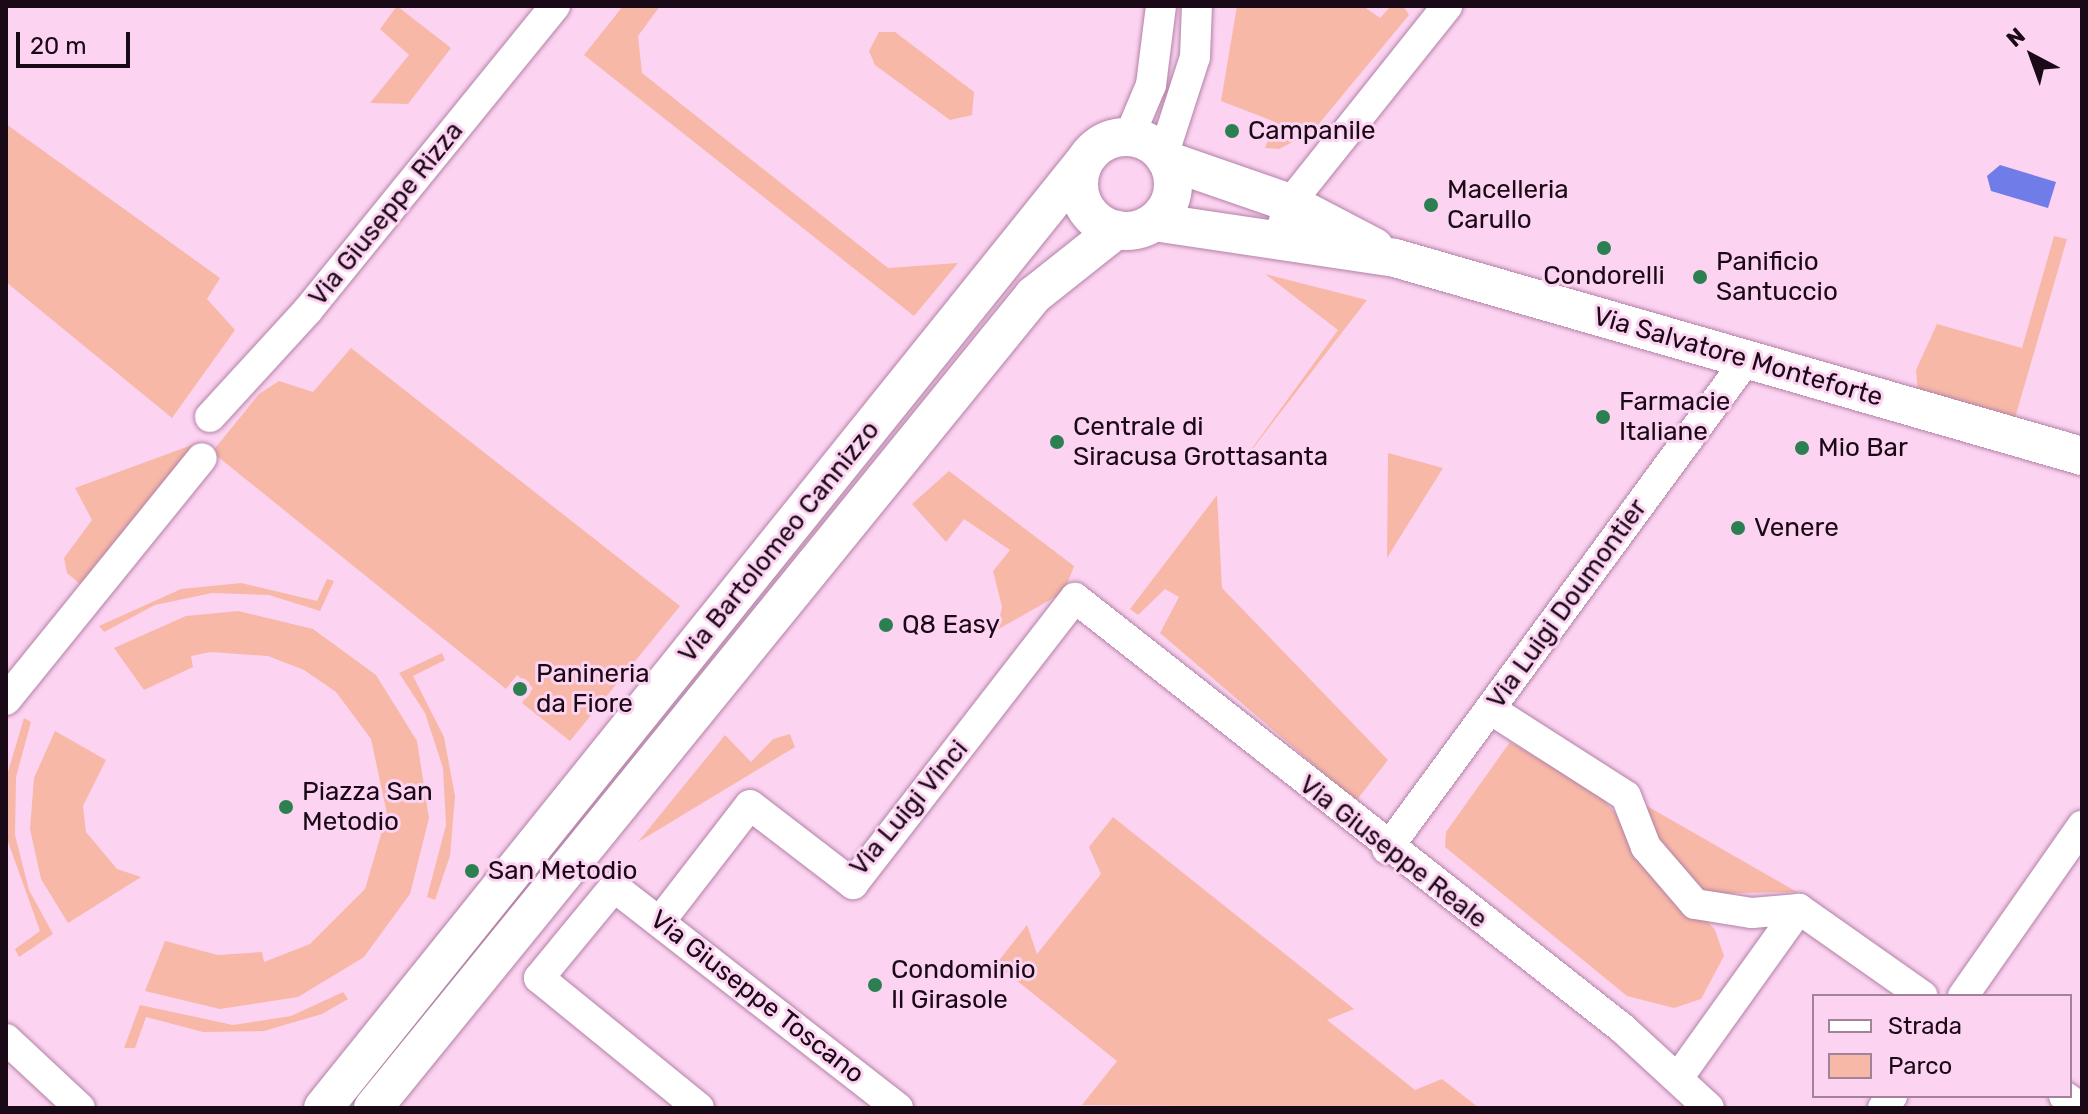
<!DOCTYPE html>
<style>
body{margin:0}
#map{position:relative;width:2088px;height:1114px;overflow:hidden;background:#fdd3f2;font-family:Rubik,sans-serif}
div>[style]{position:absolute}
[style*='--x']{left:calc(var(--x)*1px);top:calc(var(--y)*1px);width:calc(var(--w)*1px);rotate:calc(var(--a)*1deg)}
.green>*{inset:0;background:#f7b8a7}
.water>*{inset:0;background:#707ce7}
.roads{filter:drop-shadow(0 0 2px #b282a6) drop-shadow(0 0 2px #b282a6)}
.minor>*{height:30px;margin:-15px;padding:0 15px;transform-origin:15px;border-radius:15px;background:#fff}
.tertiary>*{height:38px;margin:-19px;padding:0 19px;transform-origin:19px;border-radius:19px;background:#fff}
.tertiary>.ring{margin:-19px;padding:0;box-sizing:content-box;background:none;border:38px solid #fff;border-radius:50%}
.dots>*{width:22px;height:22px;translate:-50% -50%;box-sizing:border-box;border:4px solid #fdd3f2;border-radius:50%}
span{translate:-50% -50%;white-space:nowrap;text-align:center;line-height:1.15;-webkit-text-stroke:6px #fdd3f2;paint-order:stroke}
.poi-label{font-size:26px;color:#1a0916}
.left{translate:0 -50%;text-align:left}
.street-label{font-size:26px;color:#1a0916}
.frame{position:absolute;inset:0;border:8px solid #1a0916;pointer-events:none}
.legend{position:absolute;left:1812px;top:994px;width:260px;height:104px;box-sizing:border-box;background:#fdd3f2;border:2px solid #a2829a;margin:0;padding:10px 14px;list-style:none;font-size:24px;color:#1a0916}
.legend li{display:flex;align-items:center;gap:16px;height:40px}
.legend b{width:40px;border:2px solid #a2829a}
.north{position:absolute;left:1992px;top:16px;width:80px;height:80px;-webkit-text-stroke:6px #fdd3f2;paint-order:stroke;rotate:319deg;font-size:22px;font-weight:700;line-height:32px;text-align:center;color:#1a0916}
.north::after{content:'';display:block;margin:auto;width:28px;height:36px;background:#1a0916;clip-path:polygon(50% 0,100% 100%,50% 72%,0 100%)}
.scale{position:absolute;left:16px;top:32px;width:114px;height:36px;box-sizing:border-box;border:4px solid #1a0916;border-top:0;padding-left:10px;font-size:24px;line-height:28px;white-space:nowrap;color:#1a0916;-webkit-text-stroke:6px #fdd3f2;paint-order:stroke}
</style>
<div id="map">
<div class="green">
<i style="clip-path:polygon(397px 6px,451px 48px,408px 104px,370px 103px,409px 55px,380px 29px)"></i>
<i style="clip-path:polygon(623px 6px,660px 6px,638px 36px,642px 73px,888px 268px,958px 263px,914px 316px,584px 55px)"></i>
<i style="clip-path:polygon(1237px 6px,1363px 6px,1380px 18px,1391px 6px,1403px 6px,1409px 15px,1312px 132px,1279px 149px,1265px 148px,1275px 122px,1221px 101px)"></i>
<i style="clip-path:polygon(879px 32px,895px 32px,974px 92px,972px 115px,950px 120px,875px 65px,869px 51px)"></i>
<i style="clip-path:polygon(6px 124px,220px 278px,207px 299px,235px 330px,172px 418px,6px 282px)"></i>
<i style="clip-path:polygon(2054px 236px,2067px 239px,2015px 418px,1918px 393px,1916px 370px,1937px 324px,2022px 348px)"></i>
<i style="clip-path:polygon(1265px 274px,1367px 300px,1237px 469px,1338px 330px)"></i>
<i style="clip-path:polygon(351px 348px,680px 606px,570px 741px,522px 703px,533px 688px,517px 675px,506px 689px,212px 452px,259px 394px,279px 381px,313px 392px)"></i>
<i style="clip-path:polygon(200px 442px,80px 584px,67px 573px,64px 558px,92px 520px,75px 488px)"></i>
<i style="clip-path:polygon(1388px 453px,1443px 468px,1387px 558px)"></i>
<i style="clip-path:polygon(949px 471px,1074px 566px,1064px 592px,997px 630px,1002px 607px,993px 571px,1010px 550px,964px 519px,946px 542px,912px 504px)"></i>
<i style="clip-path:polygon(1217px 495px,1222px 588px,1388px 760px,1356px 801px,1160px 633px,1179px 597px,1165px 589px,1138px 615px,1130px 609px)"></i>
<i style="clip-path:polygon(327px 579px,334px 581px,320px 611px,269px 595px,212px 593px,155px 605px,104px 632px,99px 626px,181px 589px,241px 583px,317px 601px)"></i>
<i style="clip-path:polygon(238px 611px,313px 629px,376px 675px,417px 741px,429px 818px,410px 894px,364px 957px,298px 997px,220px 1009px,145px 991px,165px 941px,218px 955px,262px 952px,264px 962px,310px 944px,365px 889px,387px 814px,371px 739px,336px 692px,304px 670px,268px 656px,210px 652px,191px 656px,193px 667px,144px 690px,114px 648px,186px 616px)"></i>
<i style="clip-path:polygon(442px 653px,445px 660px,413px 676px,444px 737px,455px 796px,450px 856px,435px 900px,427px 897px,446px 825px,443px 768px,425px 713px,399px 673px)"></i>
<i style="clip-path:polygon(24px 718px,31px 722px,16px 777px,15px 835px,29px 890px,53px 934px,19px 957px,15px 949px,40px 931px,6px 836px,7px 775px)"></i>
<i style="clip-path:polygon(55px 731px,106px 760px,83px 806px,86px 832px,117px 869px,141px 877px,68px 923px,41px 879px,30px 829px,34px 778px)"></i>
<i style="clip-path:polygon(790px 734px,795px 747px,638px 842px,725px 735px,751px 762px,773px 739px)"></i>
<i style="clip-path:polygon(1510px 742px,1598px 793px,1715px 930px,1724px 956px,1701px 999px,1674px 1008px,1627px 996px,1445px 847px,1446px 832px)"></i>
<i style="clip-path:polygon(1647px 806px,1797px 892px,1697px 894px,1675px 874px,1644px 817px)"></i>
<i style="clip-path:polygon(1113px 817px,1354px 1009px,1327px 1020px,1415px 1090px,1442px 1079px,1479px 1108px,1082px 1105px,1117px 1061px,996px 964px,1027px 925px,1037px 954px,1101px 874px,1089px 847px)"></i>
<i style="clip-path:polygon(343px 992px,348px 999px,322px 1014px,264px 1031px,203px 1032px,146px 1017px,135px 1048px,124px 1048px,140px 1005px,233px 1025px,291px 1016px)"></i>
</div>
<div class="water">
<i style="clip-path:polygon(2000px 165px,2056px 182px,2048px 208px,1991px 191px,1987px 176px)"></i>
</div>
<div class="roads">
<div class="minor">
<i style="--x:1129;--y:137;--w:56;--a:-67.1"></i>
<i style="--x:1151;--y:85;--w:80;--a:-82.8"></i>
<i style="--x:1163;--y:156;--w:104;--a:-72.1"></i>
<i style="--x:1195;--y:57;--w:51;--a:-87.8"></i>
<i style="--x:1283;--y:224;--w:22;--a:-72"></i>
<i style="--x:1290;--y:203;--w:252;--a:-51.4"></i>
<i style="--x:210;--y:417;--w:145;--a:-47.5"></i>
<i style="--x:308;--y:310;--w:392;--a:-50.9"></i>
<i style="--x:6;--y:700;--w:311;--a:-51"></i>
<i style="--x:1490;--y:709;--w:161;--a:32.6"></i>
<i style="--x:1626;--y:796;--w:55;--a:68.6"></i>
<i style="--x:1646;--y:847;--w:75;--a:49.3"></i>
<i style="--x:1695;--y:904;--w:58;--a:9"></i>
<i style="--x:1752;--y:913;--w:47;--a:-4.9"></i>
<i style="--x:1799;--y:909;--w:151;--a:35.1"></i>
<i style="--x:1387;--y:849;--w:608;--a:-53.7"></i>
<i style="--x:661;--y:920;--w:145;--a:-52.3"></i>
<i style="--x:750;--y:805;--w:130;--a:37.5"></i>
<i style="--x:853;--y:884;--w:362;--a:-52.2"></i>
<i style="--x:1075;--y:598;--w:696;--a:38.17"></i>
<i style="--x:1622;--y:1028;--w:118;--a:42.6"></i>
<i style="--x:1963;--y:996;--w:208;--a:-55"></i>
<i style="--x:6;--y:1039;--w:101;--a:43"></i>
<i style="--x:1678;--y:1078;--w:208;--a:-54.4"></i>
<i style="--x:2064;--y:1096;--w:21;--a:35"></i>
<i style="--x:699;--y:1108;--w:206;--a:-140.9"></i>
<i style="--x:539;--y:978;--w:118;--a:-50.5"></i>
<i style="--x:614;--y:887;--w:360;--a:37.9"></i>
<i style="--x:1883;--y:1108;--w:15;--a:-53"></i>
</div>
<div class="tertiary">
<i class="ring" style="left:1079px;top:137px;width:56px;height:56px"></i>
<i style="--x:1166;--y:160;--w:131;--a:19.1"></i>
<i style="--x:1290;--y:203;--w:95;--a:27.6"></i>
<i style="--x:1154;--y:222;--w:244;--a:8.5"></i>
<i style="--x:1395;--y:258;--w:715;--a:16.08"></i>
<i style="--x:323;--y:1108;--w:1214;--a:-51.19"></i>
<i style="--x:373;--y:1108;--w:1048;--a:-50.89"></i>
<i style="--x:1034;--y:295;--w:105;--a:-38.4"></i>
</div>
</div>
<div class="dots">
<i style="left:1232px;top:131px;background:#2b7f51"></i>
<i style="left:1431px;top:205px;background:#2b7f51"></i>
<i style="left:1604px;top:248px;background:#2b7f51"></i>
<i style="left:1700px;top:277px;background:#2b7f51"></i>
<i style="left:1603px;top:417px;background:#2b7f51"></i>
<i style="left:1057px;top:442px;background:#2b7f51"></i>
<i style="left:1802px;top:448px;background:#2b7f51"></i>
<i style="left:1738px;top:528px;background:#2b7f51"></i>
<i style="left:886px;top:625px;background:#2b7f51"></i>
<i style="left:520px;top:689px;background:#2b7f51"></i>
<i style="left:286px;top:807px;background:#2b7f51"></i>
<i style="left:472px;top:871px;background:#2b7f51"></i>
<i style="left:875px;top:985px;background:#2b7f51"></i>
</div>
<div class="poi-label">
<span class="left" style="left:1248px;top:131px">Campanile</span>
<span class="left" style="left:1447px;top:205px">Macelleria<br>Carullo</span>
<span class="left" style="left:1716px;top:277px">Panificio<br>Santuccio</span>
<span style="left:1604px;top:276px">Condorelli</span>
<span class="left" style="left:1619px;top:417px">Farmacie<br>Italiane</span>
<span class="left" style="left:1073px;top:442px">Centrale di<br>Siracusa Grottasanta</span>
<span class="left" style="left:1818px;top:448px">Mio Bar</span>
<span class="left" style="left:1754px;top:528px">Venere</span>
<span class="left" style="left:902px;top:625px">Q8 Easy</span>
<span class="left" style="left:536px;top:689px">Panineria<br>da Fiore</span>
<span class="left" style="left:302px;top:807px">Piazza San<br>Metodio</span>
<span class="left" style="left:488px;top:871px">San Metodio</span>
<span class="left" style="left:891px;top:985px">Condominio<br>Il Girasole</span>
</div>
<div class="street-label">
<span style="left:386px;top:214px;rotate:-51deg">Via Giuseppe Rizza</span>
<span style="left:1738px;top:357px;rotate:16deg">Via Salvatore Monteforte</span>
<span style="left:779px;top:542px;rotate:-51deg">Via Bartolomeo Cannizzo</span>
<span style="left:1567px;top:604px;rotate:-54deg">Via Luigi Doumontier</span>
<span style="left:909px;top:808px;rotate:-50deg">Via Luigi Vinci</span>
<span style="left:1393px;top:852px;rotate:38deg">Via Giuseppe Reale</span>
<span style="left:757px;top:997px;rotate:38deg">Via Giuseppe Toscano</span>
</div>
<div class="frame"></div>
<ul class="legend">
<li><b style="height:10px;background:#fff"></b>Strada</li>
<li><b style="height:22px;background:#f7b8a7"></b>Parco</li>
</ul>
<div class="north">N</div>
<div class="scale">20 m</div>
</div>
